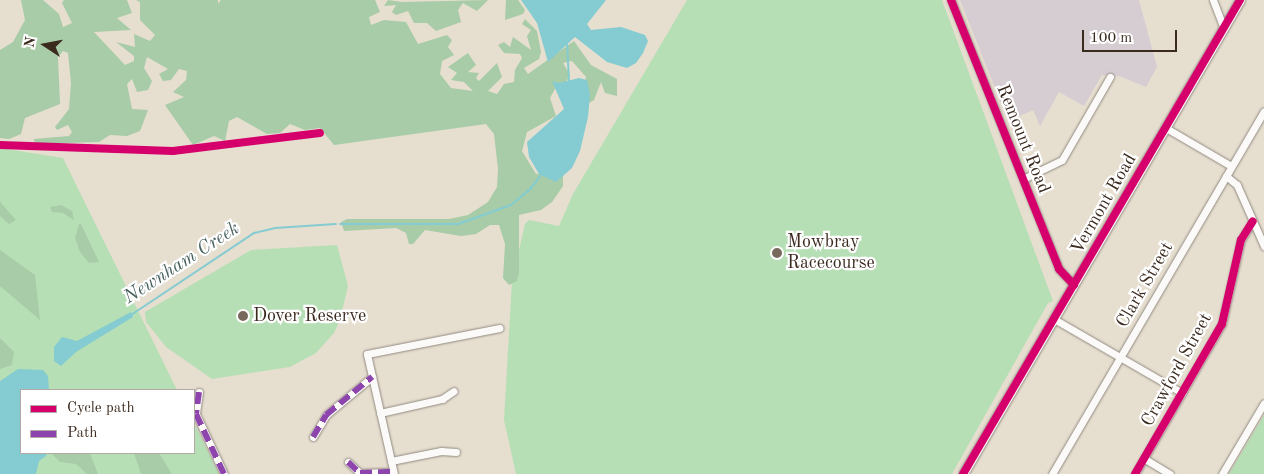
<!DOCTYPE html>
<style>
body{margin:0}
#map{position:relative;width:1264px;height:474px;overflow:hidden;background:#e6decf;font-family:"Old Standard TT",serif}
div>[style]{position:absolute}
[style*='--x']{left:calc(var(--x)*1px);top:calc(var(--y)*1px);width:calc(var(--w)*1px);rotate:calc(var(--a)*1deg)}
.industrial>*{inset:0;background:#d6cdd3}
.green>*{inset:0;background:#b7dfb5}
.forest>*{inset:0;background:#a7cca7}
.water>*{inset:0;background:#84ccd2}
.stream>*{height:2px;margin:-1px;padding:0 1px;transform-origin:1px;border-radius:1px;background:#84ccd2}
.roads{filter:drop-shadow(0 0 1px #918a81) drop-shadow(0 0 1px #918a81)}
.minor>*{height:7px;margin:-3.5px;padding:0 3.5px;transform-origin:3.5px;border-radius:3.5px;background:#fbfaf8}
.tertiary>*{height:9px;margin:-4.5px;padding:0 4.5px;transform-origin:4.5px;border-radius:4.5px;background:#fbfaf8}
.quiet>*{height:6px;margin-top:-3px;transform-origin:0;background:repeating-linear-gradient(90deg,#8e44ad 0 12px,transparent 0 18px)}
.cycleway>*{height:8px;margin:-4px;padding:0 4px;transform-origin:4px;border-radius:4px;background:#d6006c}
.dots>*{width:14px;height:14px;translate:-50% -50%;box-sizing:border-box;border:2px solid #fff;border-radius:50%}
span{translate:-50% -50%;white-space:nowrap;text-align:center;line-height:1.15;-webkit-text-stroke:4.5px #fff;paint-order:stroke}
.street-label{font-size:18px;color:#3b2a1e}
.poi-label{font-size:18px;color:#3b2a1e}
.left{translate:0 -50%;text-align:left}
.water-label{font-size:19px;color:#46605d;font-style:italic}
.legend{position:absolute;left:20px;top:389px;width:175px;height:65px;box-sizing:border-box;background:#fff;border:1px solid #b1aaa5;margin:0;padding:6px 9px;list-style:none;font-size:15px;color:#3b2a1e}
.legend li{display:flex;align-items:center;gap:10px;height:25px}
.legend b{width:25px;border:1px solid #b1aaa5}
.north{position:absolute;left:20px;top:20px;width:50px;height:50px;-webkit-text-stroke:4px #fff;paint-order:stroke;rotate:281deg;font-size:14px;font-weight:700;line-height:20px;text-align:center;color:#3b2a1e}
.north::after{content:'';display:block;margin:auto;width:18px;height:22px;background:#3b2a1e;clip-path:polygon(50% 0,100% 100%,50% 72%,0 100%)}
.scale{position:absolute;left:1082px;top:30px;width:95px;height:22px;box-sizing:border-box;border:2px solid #3b2a1e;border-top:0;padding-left:6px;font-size:15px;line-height:18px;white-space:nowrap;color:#3b2a1e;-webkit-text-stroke:4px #fff;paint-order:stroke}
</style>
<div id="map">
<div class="industrial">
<i style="clip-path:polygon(960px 0,1139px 0,1157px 67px,1146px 87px,1119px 76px,1102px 75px,1084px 106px,1059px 92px,1040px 126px,1033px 110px,1008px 121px)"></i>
</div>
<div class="green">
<i style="clip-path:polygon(687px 0,942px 0,1053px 301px,1048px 303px,952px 474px,516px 474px,504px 420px,512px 280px,525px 224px,529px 220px,559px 226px,573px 194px)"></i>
<i style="clip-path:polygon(0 148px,63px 158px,177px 390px,21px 390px,21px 453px,194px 453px,194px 423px,219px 474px,0 474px)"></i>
<i style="clip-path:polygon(337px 245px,348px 286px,340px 320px,334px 333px,316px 353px,290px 367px,212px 379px,166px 347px,146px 322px,145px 312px,251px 250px)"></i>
<i style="clip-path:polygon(1264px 415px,1264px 474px,1229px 474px)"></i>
</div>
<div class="forest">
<i style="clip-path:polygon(21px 0,43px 0,59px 14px,63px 27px,72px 23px,62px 3px,64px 0,127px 0,132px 13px,117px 18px,131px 30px,94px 32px,125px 65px,134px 61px,134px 56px,116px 42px,135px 47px,134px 34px,150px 41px,155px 35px,140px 20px,140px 2px,136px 0,218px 0,218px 4px,221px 0,375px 0,380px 12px,369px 17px,371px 25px,384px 20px,406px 22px,418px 44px,447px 35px,452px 40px,448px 47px,454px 55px,442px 61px,440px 74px,451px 88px,473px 91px,464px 82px,451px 80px,457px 73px,448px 67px,468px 53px,476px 65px,468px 72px,479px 73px,476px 78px,479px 81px,497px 63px,502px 77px,488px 91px,497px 94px,504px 84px,514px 82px,515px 70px,522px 58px,520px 54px,504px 53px,498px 45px,504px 42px,510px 47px,513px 37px,531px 50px,527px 36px,531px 30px,522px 24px,525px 19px,537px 31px,541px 52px,539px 59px,524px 68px,528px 74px,574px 41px,591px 65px,617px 79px,617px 96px,605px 93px,601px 82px,594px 100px,587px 104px,583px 100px,586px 77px,572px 61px,563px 63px,570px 75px,565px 84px,556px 87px,550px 98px,556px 116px,527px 132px,522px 151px,536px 174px,553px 172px,563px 176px,563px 186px,552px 202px,541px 210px,519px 215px,519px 273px,517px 281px,509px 285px,503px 278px,505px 244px,499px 225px,490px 225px,476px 234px,461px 236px,425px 230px,413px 244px,409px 244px,406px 233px,396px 228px,344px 231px,341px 222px,347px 219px,449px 219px,468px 215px,488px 202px,497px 187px,498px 169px,494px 134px,486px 124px,334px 145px,320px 128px,305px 130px,290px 124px,280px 133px,267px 134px,237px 117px,229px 121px,225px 141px,214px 136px,193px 145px,165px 105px,184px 97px,173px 92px,186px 80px,187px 71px,179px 69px,171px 80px,163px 81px,159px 74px,168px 69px,147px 57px,144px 68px,152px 81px,148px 90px,137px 92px,132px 79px,127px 84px,132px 109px,148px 110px,140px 131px,127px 136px,110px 135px,99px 142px,35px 144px,34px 139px,69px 136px,72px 132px,68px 125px,57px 130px,55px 127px,69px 109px,71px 83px,68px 53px,63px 51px,58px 57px,60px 104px,25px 118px,21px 134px,9px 139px,0 138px,0 50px,13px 42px,25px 20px)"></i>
<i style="clip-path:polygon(388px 0,402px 2px,488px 0,477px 11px,463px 3px,458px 10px,461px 22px,436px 31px,427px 23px,414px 23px,408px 11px,396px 15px,392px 12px,396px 5px,384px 6px)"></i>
<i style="clip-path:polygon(506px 0,518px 0,525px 10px,523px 14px,505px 20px)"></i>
<i style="clip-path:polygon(0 200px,1px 203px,16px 220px,9px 224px,0 216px)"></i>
<i style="clip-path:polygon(61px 205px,72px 211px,74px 220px,63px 213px,52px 212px,50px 207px)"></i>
<i style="clip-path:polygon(79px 224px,81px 224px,99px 262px,89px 263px,80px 252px,75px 238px)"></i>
<i style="clip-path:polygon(0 250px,35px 275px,40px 320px,0 286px)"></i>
<i style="clip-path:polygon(0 338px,14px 352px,12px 365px,0 369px)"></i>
<i style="clip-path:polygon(51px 453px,90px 453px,98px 474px,87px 474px,76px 464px,60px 462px)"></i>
<i style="clip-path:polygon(134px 453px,159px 453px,172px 474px,141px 474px)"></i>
</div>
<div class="water">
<i style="clip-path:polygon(521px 0,606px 0,587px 24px,591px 30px,621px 27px,645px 35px,648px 41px,643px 53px,636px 63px,627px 68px,607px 62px,575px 37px,548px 62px,537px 23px)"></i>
<i style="clip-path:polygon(579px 78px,587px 80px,590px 95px,588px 117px,580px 151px,572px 168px,556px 182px,539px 174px,529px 157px,527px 142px,564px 109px,552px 81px,559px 83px)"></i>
<i style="clip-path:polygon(131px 312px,133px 317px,76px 352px,61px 366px,54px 361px,54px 347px,62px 337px,77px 341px)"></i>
<i style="clip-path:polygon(18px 369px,43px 370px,48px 376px,49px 390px,21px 390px,21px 453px,47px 453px,46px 456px,39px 461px,36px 474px,0 474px,0 381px)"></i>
</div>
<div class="stream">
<i style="--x:567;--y:42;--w:40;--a:87.1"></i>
<i style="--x:340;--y:224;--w:118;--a:0"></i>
<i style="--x:458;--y:224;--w:56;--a:-19.7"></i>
<i style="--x:511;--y:205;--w:25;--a:-40"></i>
<i style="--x:530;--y:189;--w:19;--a:-51"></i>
<i style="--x:131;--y:315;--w:148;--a:-33.7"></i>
<i style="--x:254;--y:233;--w:22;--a:-13"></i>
<i style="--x:275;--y:228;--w:61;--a:-3.8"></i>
</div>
<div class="roads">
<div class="minor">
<i style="--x:951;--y:0;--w:290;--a:68.1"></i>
<i style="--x:1059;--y:269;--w:22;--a:47"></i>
<i style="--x:1213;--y:0;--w:30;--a:69"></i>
<i style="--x:1166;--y:128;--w:75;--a:30.3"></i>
<i style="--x:1226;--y:176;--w:14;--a:39"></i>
<i style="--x:1237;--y:185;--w:67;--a:66.1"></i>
<i style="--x:1023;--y:179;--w:43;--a:-26"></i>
<i style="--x:1062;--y:160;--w:96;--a:-60"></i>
<i style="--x:1054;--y:319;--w:148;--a:30"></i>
<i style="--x:199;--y:392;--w:22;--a:98"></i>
<i style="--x:196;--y:414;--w:66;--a:65"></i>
<i style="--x:380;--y:413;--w:64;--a:-12.7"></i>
<i style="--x:442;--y:399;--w:14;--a:-34"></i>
<i style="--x:313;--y:437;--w:26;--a:-59"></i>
<i style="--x:326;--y:415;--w:60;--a:-39.6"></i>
<i style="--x:1145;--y:459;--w:29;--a:31"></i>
<i style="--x:391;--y:461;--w:51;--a:-11.3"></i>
<i style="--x:441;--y:451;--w:15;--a:4"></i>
<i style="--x:348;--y:462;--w:16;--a:43"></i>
<i style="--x:360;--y:473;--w:33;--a:-2"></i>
<i style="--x:394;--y:474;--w:123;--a:-102.7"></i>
<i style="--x:367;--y:354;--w:135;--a:-11.1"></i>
<i style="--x:1052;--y:474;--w:420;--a:-59.7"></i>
<i style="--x:1135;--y:474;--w:173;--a:-59.9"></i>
<i style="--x:1222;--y:324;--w:86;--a:-77.3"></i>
<i style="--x:1241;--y:240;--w:22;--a:-58"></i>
<i style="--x:1222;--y:474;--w:82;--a:-59.4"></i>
</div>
<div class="tertiary">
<i style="--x:963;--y:474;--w:549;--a:-59.7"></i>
</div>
</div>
<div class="quiet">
<i style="--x:199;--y:392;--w:22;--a:98"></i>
<i style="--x:196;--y:414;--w:66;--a:65"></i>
<i style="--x:313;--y:437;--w:26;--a:-59"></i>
<i style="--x:326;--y:415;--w:60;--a:-39.6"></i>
<i style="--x:348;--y:462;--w:16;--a:43"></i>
<i style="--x:360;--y:473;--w:33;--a:-2"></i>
</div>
<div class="cycleway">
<i style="--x:951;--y:0;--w:290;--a:68.1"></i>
<i style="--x:1059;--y:269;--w:22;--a:47"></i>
<i style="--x:0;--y:145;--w:173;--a:2"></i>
<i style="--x:173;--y:151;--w:148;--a:-7"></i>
<i style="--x:963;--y:474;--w:549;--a:-59.7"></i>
<i style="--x:1135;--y:474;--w:173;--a:-59.9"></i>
<i style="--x:1222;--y:324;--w:86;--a:-77.3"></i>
<i style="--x:1241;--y:240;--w:22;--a:-58"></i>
</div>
<div class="dots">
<i style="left:777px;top:253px;background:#77695c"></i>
<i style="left:243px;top:316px;background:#77695c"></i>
</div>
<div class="street-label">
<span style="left:1023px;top:139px;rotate:68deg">Remount Road</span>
<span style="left:1104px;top:204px;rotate:-60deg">Vermont Road</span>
<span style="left:1145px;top:285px;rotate:-60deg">Clark Street</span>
<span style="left:1177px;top:370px;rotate:-61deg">Crawford Street</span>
</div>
<div class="poi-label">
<span class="left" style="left:787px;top:253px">Mowbray<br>Racecourse</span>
<span class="left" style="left:253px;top:316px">Dover Reserve</span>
</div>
<div class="water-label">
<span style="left:182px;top:264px;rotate:-33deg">Newnham Creek</span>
</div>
<ul class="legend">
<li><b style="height:6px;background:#d6006c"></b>Cycle path</li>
<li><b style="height:6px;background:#8e44ad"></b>Path</li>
</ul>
<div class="north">N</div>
<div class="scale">100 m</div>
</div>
